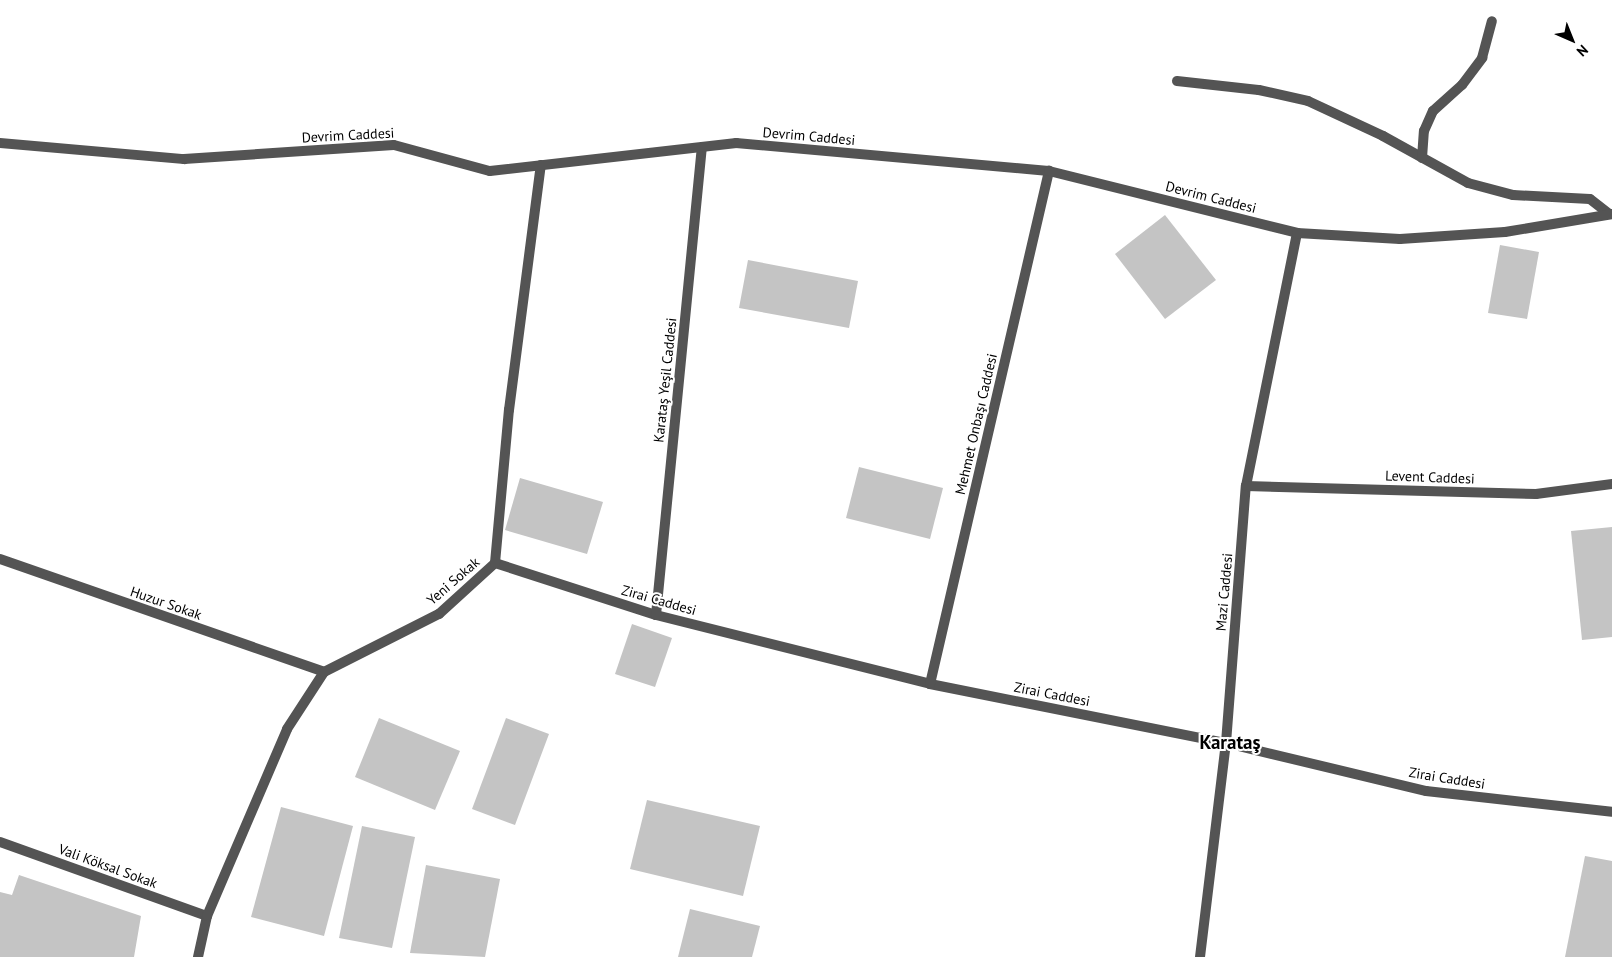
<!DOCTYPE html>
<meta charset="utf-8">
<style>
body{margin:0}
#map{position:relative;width:1612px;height:957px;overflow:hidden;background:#fff;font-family:"PT Sans",sans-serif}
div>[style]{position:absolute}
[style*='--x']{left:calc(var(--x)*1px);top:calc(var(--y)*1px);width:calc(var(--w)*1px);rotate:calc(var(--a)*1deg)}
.building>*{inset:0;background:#c4c4c4}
.service>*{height:10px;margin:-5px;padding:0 5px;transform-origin:5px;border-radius:5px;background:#545454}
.minor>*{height:10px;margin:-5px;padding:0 5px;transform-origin:5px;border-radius:5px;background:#545454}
.tertiary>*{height:10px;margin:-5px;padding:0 5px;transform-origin:5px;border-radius:5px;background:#545454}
span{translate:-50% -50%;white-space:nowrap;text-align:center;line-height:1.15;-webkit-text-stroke:4px #fff;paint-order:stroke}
.street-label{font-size:14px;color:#000}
.district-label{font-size:19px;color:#000;font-weight:700}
.north{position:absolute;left:1547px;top:15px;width:50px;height:50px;-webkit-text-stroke:4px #fff;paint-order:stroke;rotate:136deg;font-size:14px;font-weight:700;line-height:20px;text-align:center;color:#000}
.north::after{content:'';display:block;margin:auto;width:18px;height:22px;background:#000;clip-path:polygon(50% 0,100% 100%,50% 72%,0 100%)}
</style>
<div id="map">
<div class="building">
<i style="clip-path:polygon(1165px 215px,1216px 280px,1165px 319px,1115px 254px)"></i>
<i style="clip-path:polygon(1500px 245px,1539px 252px,1527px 319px,1488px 313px)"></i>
<i style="clip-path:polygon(748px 260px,858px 281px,849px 328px,739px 308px)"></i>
<i style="clip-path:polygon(859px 467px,943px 488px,930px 539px,846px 518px)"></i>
<i style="clip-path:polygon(520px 478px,603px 502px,587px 554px,505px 530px)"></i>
<i style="clip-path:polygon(1612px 527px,1612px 637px,1582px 640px,1571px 531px)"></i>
<i style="clip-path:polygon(632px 624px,672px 638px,655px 687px,615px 674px)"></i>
<i style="clip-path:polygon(379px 718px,460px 751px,435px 810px,355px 777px)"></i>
<i style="clip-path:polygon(506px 718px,549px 734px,515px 825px,472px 809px)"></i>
<i style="clip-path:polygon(647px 800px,760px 826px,743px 896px,630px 869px)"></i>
<i style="clip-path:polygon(281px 807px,353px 826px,324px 936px,251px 917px)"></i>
<i style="clip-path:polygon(362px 826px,415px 837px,392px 948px,339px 938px)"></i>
<i style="clip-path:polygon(1585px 856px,1612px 861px,1612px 957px,1565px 957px)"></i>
<i style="clip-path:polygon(426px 865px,500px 879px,485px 957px,410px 953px)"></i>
<i style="clip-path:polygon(19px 875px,141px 916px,134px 957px,0 957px,0 892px,12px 895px)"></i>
<i style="clip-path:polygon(690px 909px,760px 926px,752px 957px,678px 957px)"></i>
</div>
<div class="service">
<i style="--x:1177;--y:81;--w:82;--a:6.3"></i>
<i style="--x:1259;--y:90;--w:50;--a:12.7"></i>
<i style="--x:1308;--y:101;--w:83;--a:25"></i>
<i style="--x:1383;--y:136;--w:97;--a:28.9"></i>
<i style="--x:1468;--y:183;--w:47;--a:14.9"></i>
<i style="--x:1513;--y:195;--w:77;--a:3"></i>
<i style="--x:1590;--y:199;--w:24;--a:38"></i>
<i style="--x:1422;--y:158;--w:27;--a:-86"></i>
<i style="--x:1424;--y:131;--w:22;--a:-66"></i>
<i style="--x:1433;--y:111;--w:39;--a:-42"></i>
<i style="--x:1462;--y:85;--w:34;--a:-53"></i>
<i style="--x:1482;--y:58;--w:38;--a:-75"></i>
</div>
<div class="minor">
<i style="--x:0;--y:559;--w:343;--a:19.2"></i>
<i style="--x:495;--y:563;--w:169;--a:17.9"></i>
<i style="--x:656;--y:615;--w:283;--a:14.1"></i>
<i style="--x:930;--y:684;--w:302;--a:11.3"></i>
<i style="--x:1226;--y:743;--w:206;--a:13.5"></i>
<i style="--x:1426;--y:791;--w:187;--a:6.4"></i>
<i style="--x:656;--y:615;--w:470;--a:-84.4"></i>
<i style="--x:930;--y:684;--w:527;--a:-76.94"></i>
<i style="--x:0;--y:842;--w:220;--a:19.7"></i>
<i style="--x:198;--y:957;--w:42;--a:-77.6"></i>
<i style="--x:207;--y:916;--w:203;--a:-66.8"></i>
<i style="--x:287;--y:729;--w:68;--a:-57"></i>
<i style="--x:324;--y:672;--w:129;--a:-26.8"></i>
<i style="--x:439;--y:614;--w:76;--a:-42.3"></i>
<i style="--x:495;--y:563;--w:154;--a:-84.8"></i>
<i style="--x:509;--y:410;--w:247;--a:-82.6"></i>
<i style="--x:1200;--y:957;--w:216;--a:-83.1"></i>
<i style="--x:1226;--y:743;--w:258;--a:-85.6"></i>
<i style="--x:1246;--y:486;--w:258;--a:-78.6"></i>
</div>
<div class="tertiary">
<i style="--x:0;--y:143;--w:185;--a:5"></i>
<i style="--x:184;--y:159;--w:210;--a:-3.8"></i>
<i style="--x:394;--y:145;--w:99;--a:15.2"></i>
<i style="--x:490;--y:171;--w:248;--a:-6.5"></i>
<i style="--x:736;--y:143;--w:314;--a:5.1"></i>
<i style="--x:1049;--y:171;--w:256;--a:14"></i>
<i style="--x:1297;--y:233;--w:103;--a:3.3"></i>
<i style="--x:1400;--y:239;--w:105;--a:-3.8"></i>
<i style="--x:1505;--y:232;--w:109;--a:-9.5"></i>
<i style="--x:1246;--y:486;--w:290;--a:1.6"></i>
<i style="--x:1536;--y:494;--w:77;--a:-7.5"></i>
</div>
<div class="street-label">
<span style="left:348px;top:135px;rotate:-3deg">Devrim Caddesi</span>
<span style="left:809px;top:136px;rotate:5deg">Devrim Caddesi</span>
<span style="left:1211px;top:197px;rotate:14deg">Devrim Caddesi</span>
<span style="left:665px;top:380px;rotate:-84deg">Karataş Yeşil Caddesi</span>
<span style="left:976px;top:424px;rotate:-77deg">Mehmet Onbaşı Caddesi</span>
<span style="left:1430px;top:477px;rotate:2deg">Levent Caddesi</span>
<span style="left:453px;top:581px;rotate:-41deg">Yeni Sokak</span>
<span style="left:1224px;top:592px;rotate:-85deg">Mazi Caddesi</span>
<span style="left:659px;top:600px;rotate:16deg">Zirai Caddesi</span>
<span style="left:166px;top:603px;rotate:19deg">Huzur Sokak</span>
<span style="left:1052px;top:694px;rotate:11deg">Zirai Caddesi</span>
<span style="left:1447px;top:778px;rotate:9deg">Zirai Caddesi</span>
<span style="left:108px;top:866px;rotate:20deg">Vali Köksal Sokak</span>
</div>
<div class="district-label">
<span style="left:1230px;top:743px">Karataş</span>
</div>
<div class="north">N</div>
</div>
